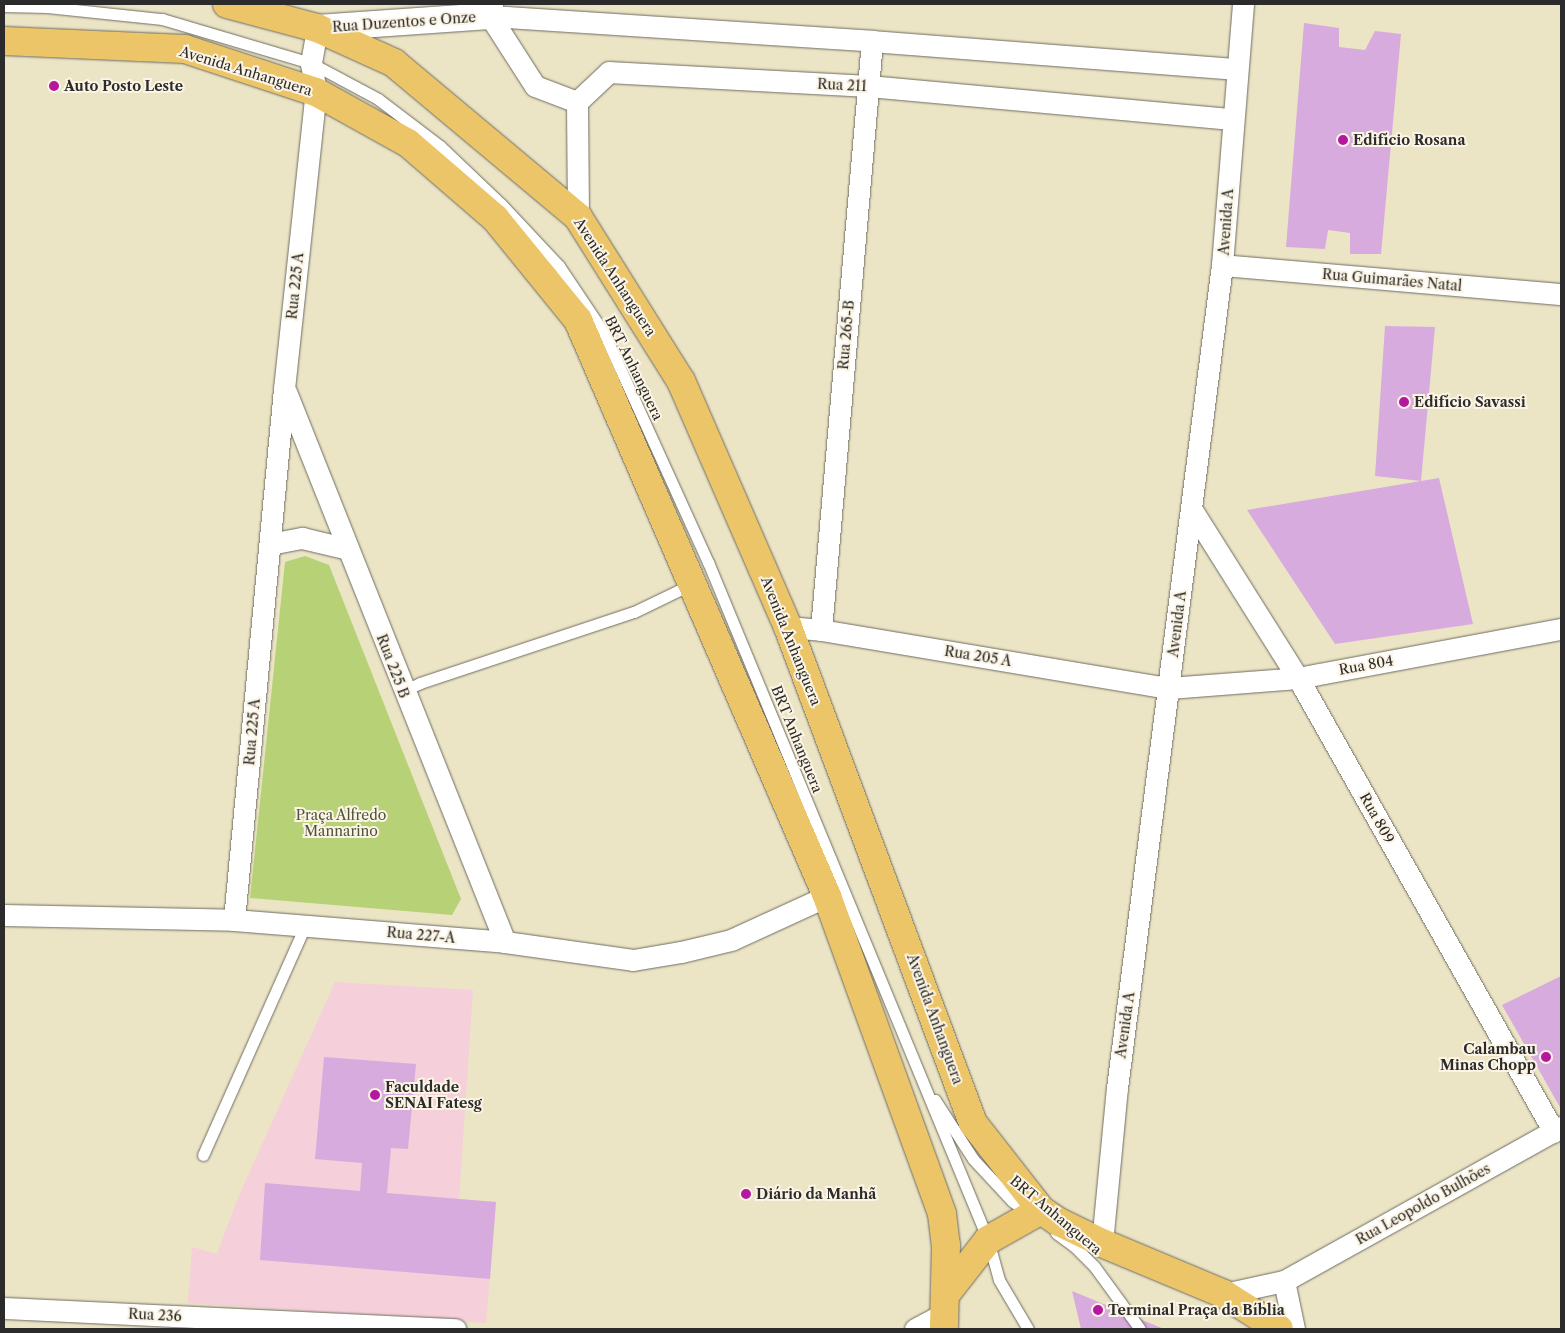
<!DOCTYPE html>
<meta charset="utf-8">
<style>
body{margin:0}
#map{position:relative;width:1565px;height:1333px;overflow:hidden;background:#ebe4c5;font-family:"Libre Caslon Text",serif}
div>[style]{position:absolute}
[style*='--x']{left:calc(var(--x)*1px);top:calc(var(--y)*1px);width:calc(var(--w)*1px);rotate:calc(var(--a)*1deg)}
.built>*{inset:0;background:#f5cfda}
.green>*{inset:0;background:#b7d177}
.building>*{inset:0;background:#d8abde}
.roads{filter:drop-shadow(0 0 1px #6e6c61) drop-shadow(0 0 1px #6e6c61)}
.service>*{height:11px;margin:-5.5px;padding:0 5.5px;transform-origin:5.5px;border-radius:5.5px;background:#fff}
.minor>*{height:21px;margin:-10.5px;padding:0 10.5px;transform-origin:10.5px;border-radius:10.5px;background:#fff}
.tertiary>*{height:26px;margin:-13px;padding:0 13px;transform-origin:13px;border-radius:13px;background:#fff}
.primary>*{height:28px;margin:-14px;padding:0 14px;transform-origin:14px;border-radius:14px;background:#edc569}
.dots>*{width:14px;height:14px;translate:-50% -50%;box-sizing:border-box;border:2px solid #fcf5e5;border-radius:50%}
span{translate:-50% -50%;white-space:nowrap;text-align:center;line-height:1.15;-webkit-text-stroke:4px #fcf5e5;paint-order:stroke}
.street-label{font-size:14px;color:#2b2b2b}
.poi-label{font-size:14px;color:#2b2b2b;font-weight:700}
.left{translate:0 -50%;text-align:left}
.right{translate:-100% -50%;text-align:right}
.park-label{font-size:14px;color:#4e543e}
.frame{position:absolute;inset:0;border:5px solid #2b2b2b;pointer-events:none}
</style>
<div id="map">
<div class="built">
<i style="clip-path:polygon(335px 982px,473px 990px,459px 1199px,496px 1202px,486px 1323px,188px 1303px,192px 1247px,217px 1254px,237px 1200px)"></i>
</div>
<div class="green">
<i style="clip-path:polygon(305px 556px,329px 565px,461px 899px,452px 915px,250px 898px,285px 562px)"></i>
</div>
<div class="building">
<i style="clip-path:polygon(1304px 23px,1339px 28px,1339px 47px,1365px 50px,1375px 31px,1401px 34px,1381px 254px,1350px 254px,1350px 233px,1328px 230px,1325px 249px,1286px 247px)"></i>
<i style="clip-path:polygon(1385px 326px,1435px 327px,1421px 481px,1375px 476px)"></i>
<i style="clip-path:polygon(1439px 478px,1473px 624px,1335px 644px,1247px 510px)"></i>
<i style="clip-path:polygon(1561px 976px,1561px 1109px,1502px 1005px)"></i>
<i style="clip-path:polygon(324px 1057px,416px 1064px,408px 1149px,391px 1148px,387px 1193px,496px 1202px,490px 1279px,260px 1260px,265px 1183px,360px 1191px,362px 1163px,315px 1159px)"></i>
<i style="clip-path:polygon(1072px 1291px,1164px 1329px,1081px 1329px)"></i>
</div>
<div class="roads">
<div class="service">
<i style="--x:4;--y:6;--w:43;--a:1.3"></i>
<i style="--x:47;--y:7;--w:116;--a:6"></i>
<i style="--x:162;--y:19;--w:155;--a:16.5"></i>
<i style="--x:311;--y:63;--w:76;--a:28.2"></i>
<i style="--x:378;--y:99;--w:78;--a:37.2"></i>
<i style="--x:440;--y:146;--w:84;--a:43.6"></i>
<i style="--x:501;--y:204;--w:85;--a:46.9"></i>
<i style="--x:559;--y:266;--w:81;--a:56.1"></i>
<i style="--x:604;--y:333;--w:252;--a:65.6"></i>
<i style="--x:708;--y:562;--w:734;--a:67.56"></i>
<i style="--x:988;--y:1240;--w:41;--a:74.6"></i>
<i style="--x:999;--y:1280;--w:57;--a:59.4"></i>
<i style="--x:403;--y:691;--w:19;--a:-25"></i>
<i style="--x:420;--y:683;--w:225;--a:-18.4"></i>
<i style="--x:634;--y:612;--w:64;--a:-25.8"></i>
<i style="--x:935;--y:1100;--w:70;--a:57.2"></i>
<i style="--x:973;--y:1159;--w:57;--a:47.1"></i>
<i style="--x:1012;--y:1201;--w:24;--a:36"></i>
<i style="--x:203;--y:1155;--w:251;--a:-66"></i>
<i style="--x:1056;--y:1233;--w:22;--a:36"></i>
<i style="--x:1074;--y:1246;--w:28;--a:45"></i>
<i style="--x:1094;--y:1266;--w:78;--a:53.9"></i>
</div>
<div class="minor">
<i style="--x:490;--y:16;--w:383;--a:3.7"></i>
<i style="--x:872;--y:41;--w:366;--a:4.4"></i>
<i style="--x:490;--y:16;--w:83;--a:57.3"></i>
<i style="--x:535;--y:86;--w:45;--a:20.9"></i>
<i style="--x:578;--y:217;--w:115;--a:-90.5"></i>
<i style="--x:577;--y:102;--w:44;--a:-43.2"></i>
<i style="--x:609;--y:72;--w:259;--a:3.1"></i>
<i style="--x:868;--y:86;--w:366;--a:5.2"></i>
<i style="--x:1222;--y:265;--w:340;--a:4.9"></i>
<i style="--x:286;--y:392;--w:592;--a:68.29"></i>
<i style="--x:1192;--y:510;--w:199;--a:57.8"></i>
<i style="--x:1298;--y:678;--w:521;--a:60.58"></i>
<i style="--x:270;--y:544;--w:33;--a:-11"></i>
<i style="--x:302;--y:538;--w:47;--a:13.4"></i>
<i style="--x:788;--y:627;--w:33;--a:5"></i>
<i style="--x:821;--y:630;--w:353;--a:9.5"></i>
<i style="--x:1169;--y:688;--w:129;--a:-4.4"></i>
<i style="--x:1298;--y:678;--w:268;--a:-10.6"></i>
<i style="--x:821;--y:630;--w:591;--a:-85.05"></i>
<i style="--x:4;--y:915;--w:230;--a:1.2"></i>
<i style="--x:234;--y:920;--w:272;--a:4.6"></i>
<i style="--x:505;--y:942;--w:129;--a:8"></i>
<i style="--x:633;--y:960;--w:49;--a:-9.5"></i>
<i style="--x:681;--y:952;--w:51;--a:-13.5"></i>
<i style="--x:731;--y:940;--w:106;--a:-24.6"></i>
<i style="--x:234;--y:920;--w:533;--a:-84.62"></i>
<i style="--x:284;--y:389;--w:299;--a:-83.9"></i>
<i style="--x:316;--y:92;--w:29;--a:-100"></i>
<i style="--x:311;--y:63;--w:36;--a:-80"></i>
<i style="--x:1102;--y:1243;--w:156;--a:-84.5"></i>
<i style="--x:1117;--y:1088;--w:830;--a:-82.73"></i>
<i style="--x:1222;--y:265;--w:262;--a:-85.4"></i>
<i style="--x:1284;--y:1281;--w:49;--a:78.2"></i>
<i style="--x:1224;--y:1294;--w:61;--a:-12.2"></i>
<i style="--x:1284;--y:1281;--w:317;--a:-29.1"></i>
<i style="--x:4;--y:1308;--w:452;--a:2.7"></i>
<i style="--x:915;--y:1329;--w:32;--a:-28"></i>
</div>
<div class="tertiary">
<i style="--x:317;--y:28;--w:173;--a:-4"></i>
<i style="--x:490;--y:16;--w:12;--a:-90"></i>
</div>
<div class="primary">
<i style="--x:227;--y:4;--w:93;--a:14.9"></i>
<i style="--x:317;--y:28;--w:85;--a:24.4"></i>
<i style="--x:394;--y:63;--w:240;--a:39.9"></i>
<i style="--x:578;--y:217;--w:194;--a:57.9"></i>
<i style="--x:681;--y:381;--w:268;--a:66.5"></i>
<i style="--x:788;--y:627;--w:529;--a:69.55"></i>
<i style="--x:973;--y:1123;--w:110;--a:52"></i>
<i style="--x:1041;--y:1210;--w:22;--a:34"></i>
<i style="--x:1059;--y:1222;--w:48;--a:26"></i>
<i style="--x:1102;--y:1243;--w:132;--a:22.7"></i>
<i style="--x:1224;--y:1294;--w:65;--a:32.5"></i>
<i style="--x:4;--y:41;--w:181;--a:2.5"></i>
<i style="--x:185;--y:49;--w:138;--a:18.2"></i>
<i style="--x:316;--y:92;--w:105;--a:29"></i>
<i style="--x:408;--y:143;--w:115;--a:40.8"></i>
<i style="--x:495;--y:218;--w:132;--a:50.9"></i>
<i style="--x:578;--y:320;--w:628;--a:66.62"></i>
<i style="--x:827;--y:896;--w:338;--a:70.1"></i>
<i style="--x:942;--y:1214;--w:31;--a:83"></i>
<i style="--x:946;--y:1245;--w:84;--a:91.4"></i>
<i style="--x:946;--y:1294;--w:68;--a:-52.1"></i>
<i style="--x:988;--y:1240;--w:61;--a:-29.5"></i>
</div>
</div>
<div class="dots">
<i style="left:54px;top:86px;background:#b5179e"></i>
<i style="left:1343px;top:140px;background:#b5179e"></i>
<i style="left:1404px;top:402px;background:#b5179e"></i>
<i style="left:1546px;top:1057px;background:#b5179e"></i>
<i style="left:375px;top:1095px;background:#b5179e"></i>
<i style="left:746px;top:1194px;background:#b5179e"></i>
<i style="left:1098px;top:1310px;background:#b5179e"></i>
</div>
<div class="street-label">
<span style="left:404px;top:22px;rotate:-4deg">Rua Duzentos e Onze</span>
<span style="left:246px;top:71px;rotate:17deg">Avenida Anhanguera</span>
<span style="left:842px;top:85px;rotate:3deg">Rua 211</span>
<span style="left:1226px;top:222px;rotate:-86deg">Avenida A</span>
<span style="left:615px;top:277px;rotate:57deg">Avenida Anhanguera</span>
<span style="left:1392px;top:280px;rotate:5deg">Rua Guimarães Natal</span>
<span style="left:295px;top:286px;rotate:-84deg">Rua 225 A</span>
<span style="left:846px;top:335px;rotate:-85deg">Rua 265-B</span>
<span style="left:634px;top:368px;rotate:64deg">BRT Anhanguera</span>
<span style="left:1177px;top:624px;rotate:-83deg">Avenida A</span>
<span style="left:791px;top:641px;rotate:68deg">Avenida Anhanguera</span>
<span style="left:978px;top:656px;rotate:9deg">Rua 205 A</span>
<span style="left:1366px;top:665px;rotate:-10deg">Rua 804</span>
<span style="left:393px;top:666px;rotate:69deg">Rua 225 B</span>
<span style="left:252px;top:732px;rotate:-85deg">Rua 225 A</span>
<span style="left:797px;top:739px;rotate:68deg">BRT Anhanguera</span>
<span style="left:1377px;top:818px;rotate:61deg">Rua 809</span>
<span style="left:421px;top:935px;rotate:5deg">Rua 227-A</span>
<span style="left:935px;top:1019px;rotate:70deg">Avenida Anhanguera</span>
<span style="left:1125px;top:1025px;rotate:-82deg">Avenida A</span>
<span style="left:1423px;top:1204px;rotate:-29deg">Rua Leopoldo Bulhões</span>
<span style="left:1056px;top:1215px;rotate:40deg">BRT Anhanguera</span>
<span style="left:155px;top:1315px;rotate:3deg">Rua 236</span>
</div>
<div class="poi-label">
<span class="left" style="left:64px;top:86px">Auto Posto Leste</span>
<span class="left" style="left:1353px;top:140px">Edifício Rosana</span>
<span class="left" style="left:1414px;top:402px">Edifício Savassi</span>
<span class="right" style="left:1536px;top:1057px">Calambau<br>Minas Chopp</span>
<span class="left" style="left:385px;top:1095px">Faculdade<br>SENAI Fatesg</span>
<span class="left" style="left:756px;top:1194px">Diário da Manhã</span>
<span class="left" style="left:1108px;top:1310px">Terminal Praça da Bíblia</span>
</div>
<div class="park-label">
<span style="left:341px;top:823px">Praça Alfredo<br>Mannarino</span>
</div>
<div class="frame"></div>
</div>
